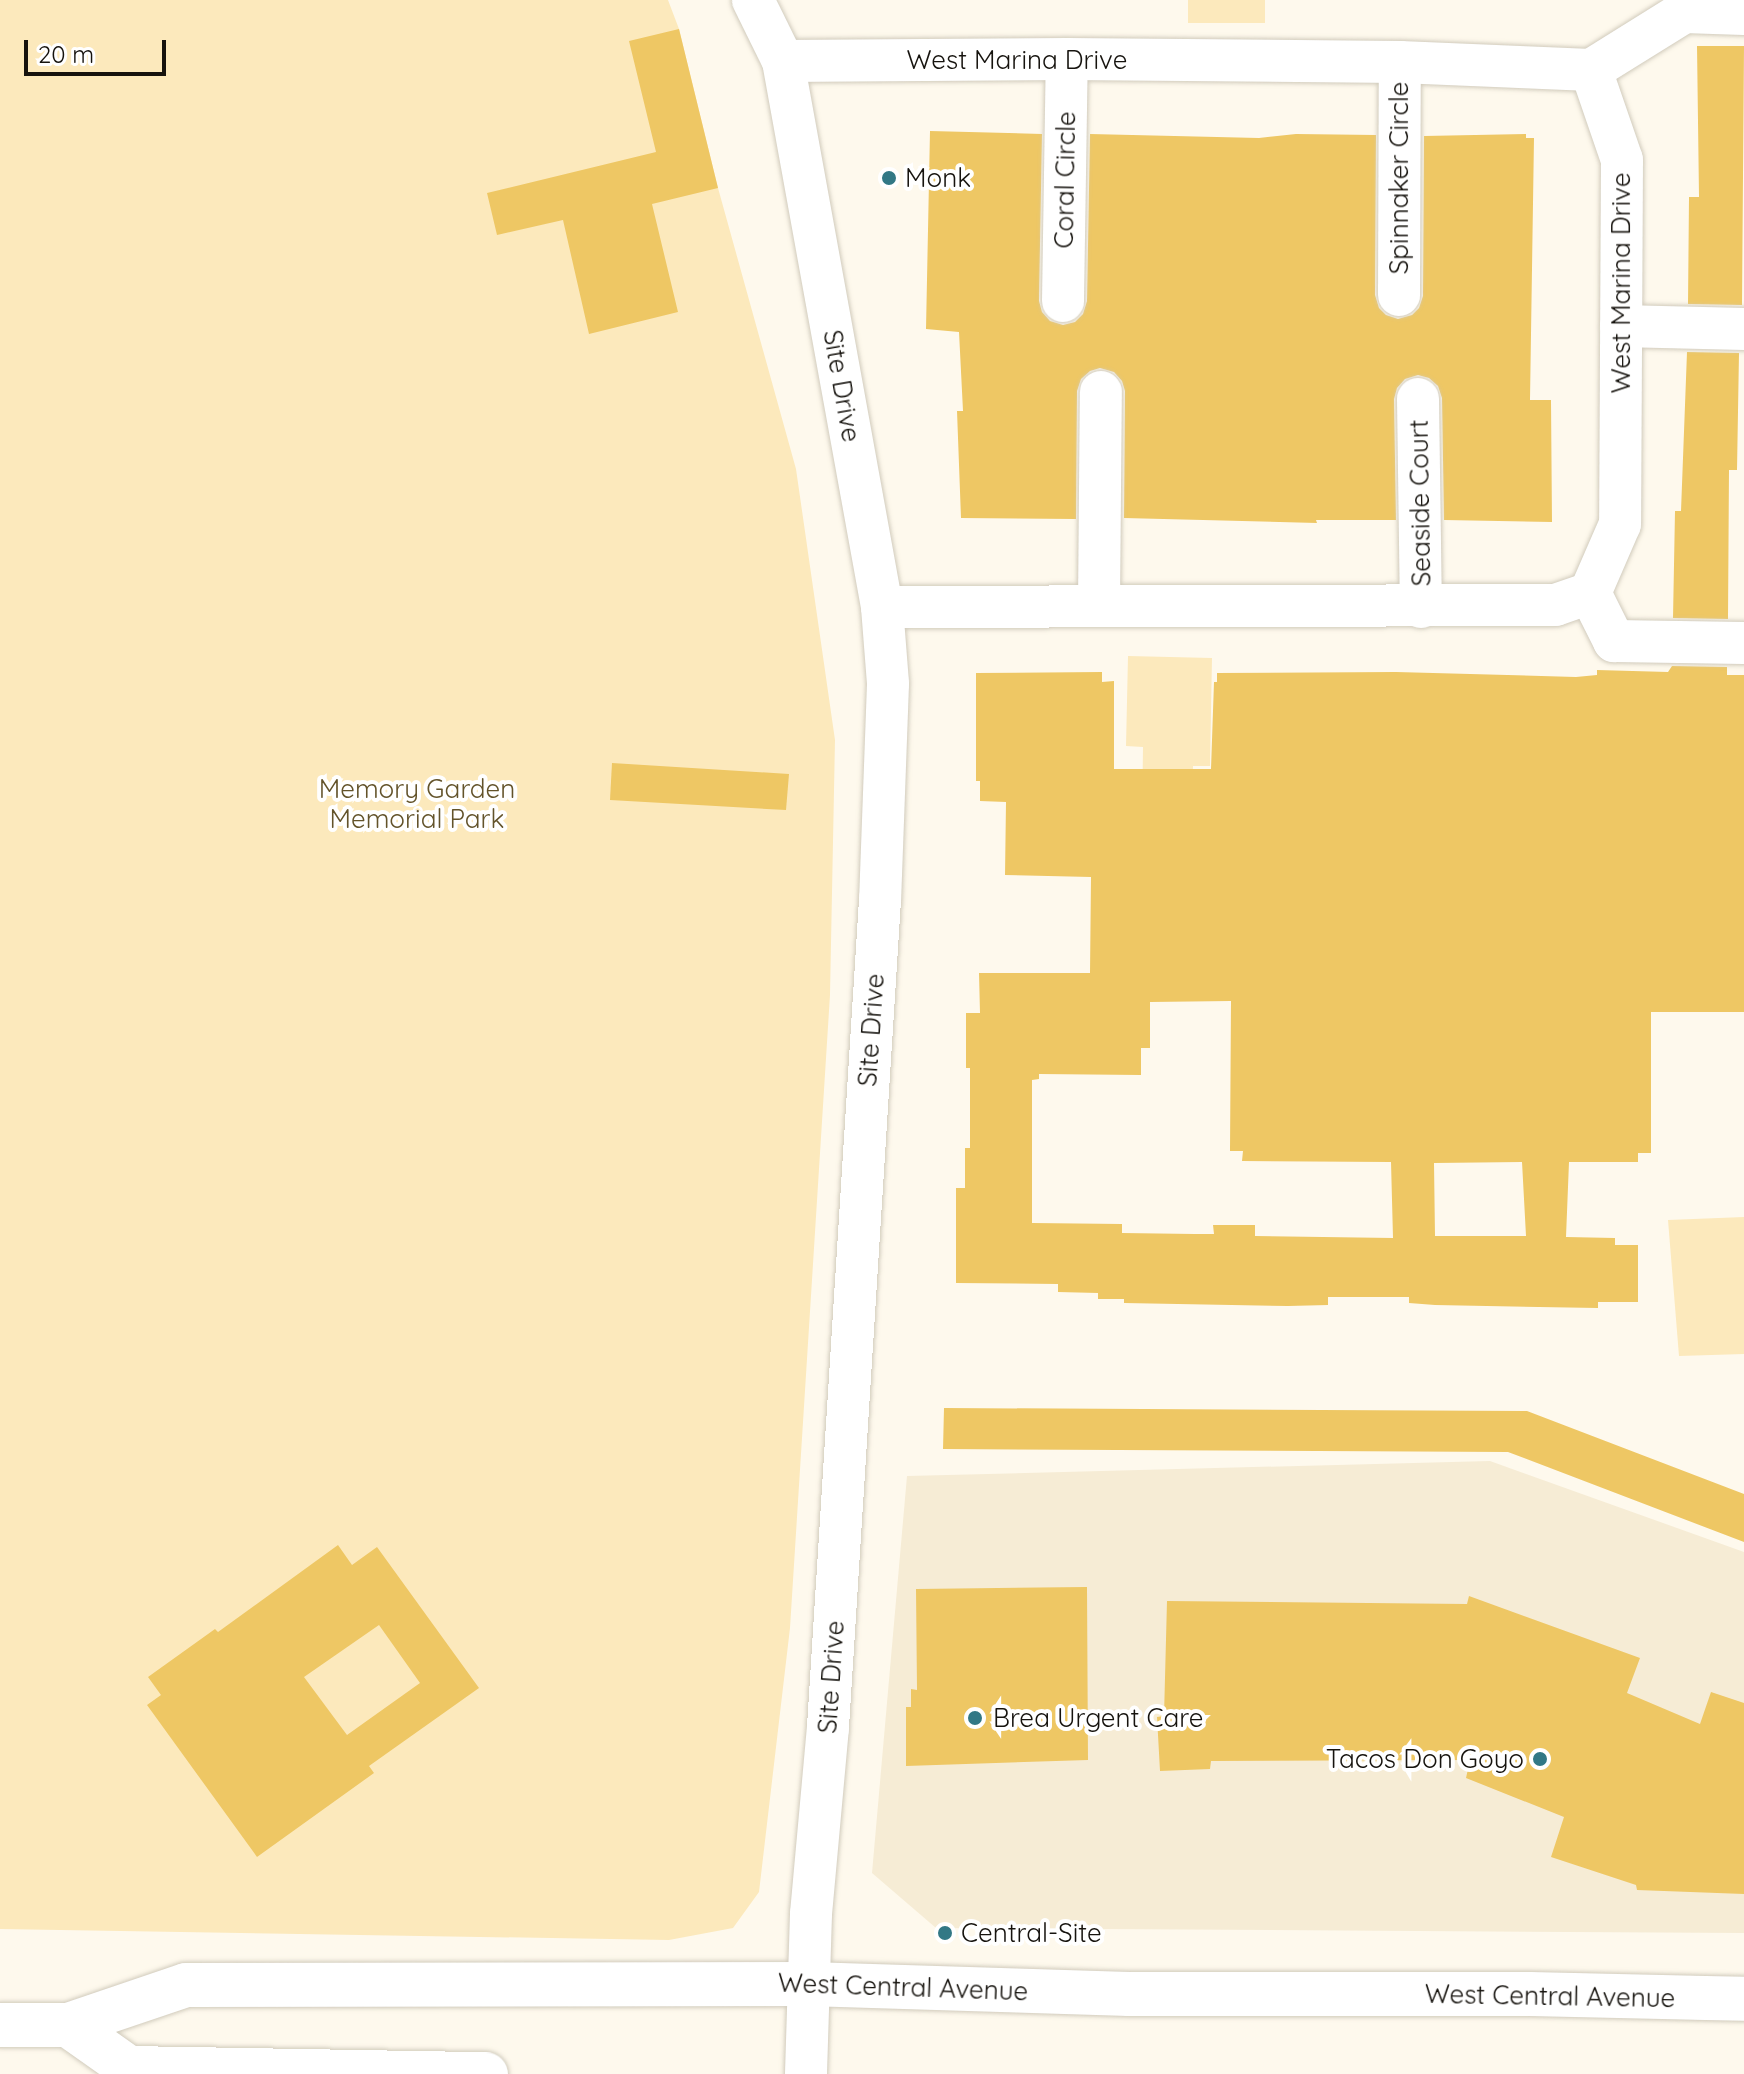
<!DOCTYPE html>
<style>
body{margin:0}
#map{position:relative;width:1744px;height:2074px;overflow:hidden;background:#fef9ed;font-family:Quicksand,sans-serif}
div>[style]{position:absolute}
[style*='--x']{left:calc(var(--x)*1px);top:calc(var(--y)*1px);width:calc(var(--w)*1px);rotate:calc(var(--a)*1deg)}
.built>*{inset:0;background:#f6ecd5}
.green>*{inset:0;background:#fce9bc}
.building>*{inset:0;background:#eec764}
.roads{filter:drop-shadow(0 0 2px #d1cbbc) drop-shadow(0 0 2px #d1cbbc)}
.minor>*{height:42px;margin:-21px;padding:0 21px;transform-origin:21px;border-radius:21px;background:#fff}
.secondary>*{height:44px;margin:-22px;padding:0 22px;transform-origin:22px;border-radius:22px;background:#fff}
.dots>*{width:22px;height:22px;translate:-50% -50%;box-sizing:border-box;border:4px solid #fff;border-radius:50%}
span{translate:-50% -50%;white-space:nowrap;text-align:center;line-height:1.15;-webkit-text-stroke:8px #fff;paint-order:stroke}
.street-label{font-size:26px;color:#16130e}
.poi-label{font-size:26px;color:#16130e}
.left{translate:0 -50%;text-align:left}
.right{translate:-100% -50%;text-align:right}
.park-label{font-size:26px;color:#63532a}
.scale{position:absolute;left:24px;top:40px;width:142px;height:36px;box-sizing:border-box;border:4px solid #16130e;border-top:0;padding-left:10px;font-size:24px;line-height:28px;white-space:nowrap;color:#16130e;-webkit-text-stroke:6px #fff;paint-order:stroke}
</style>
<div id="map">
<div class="built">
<i style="clip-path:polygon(1490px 1461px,1744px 1552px,1744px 1933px,936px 1928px,872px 1873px,907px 1476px)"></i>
</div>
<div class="green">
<i style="clip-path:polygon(0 0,668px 0,679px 29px,718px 188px,796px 469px,835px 740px,830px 995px,790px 1628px,759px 1892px,733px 1928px,669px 1940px,0 1929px)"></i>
<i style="clip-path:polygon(1188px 0,1265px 0,1265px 23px,1188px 23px)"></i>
<i style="clip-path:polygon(1128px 656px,1212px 658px,1210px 766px,1193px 766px,1192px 818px,1142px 817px,1143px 747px,1126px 746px)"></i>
<i style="clip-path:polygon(1744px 1217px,1744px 1354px,1679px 1356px,1668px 1220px)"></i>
</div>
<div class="building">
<i style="clip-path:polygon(679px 29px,718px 188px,652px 204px,678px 312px,589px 334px,563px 220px,497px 235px,487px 193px,656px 152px,629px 41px)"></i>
<i style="clip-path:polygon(1697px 46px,1744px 46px,1742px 305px,1688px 304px,1689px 197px,1699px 197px)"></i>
<i style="clip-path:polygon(930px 131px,1042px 134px,1039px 301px,1042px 312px,1050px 321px,1063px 325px,1075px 322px,1083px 314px,1087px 301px,1090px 134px,1259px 138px,1296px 134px,1376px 135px,1375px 295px,1379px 308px,1386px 315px,1398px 319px,1412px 315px,1419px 308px,1423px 296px,1424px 136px,1526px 134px,1526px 138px,1534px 138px,1530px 400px,1551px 400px,1552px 522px,1444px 520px,1442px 398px,1438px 386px,1429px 378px,1418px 375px,1405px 379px,1397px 388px,1394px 399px,1396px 520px,1316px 520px,1317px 523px,1124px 518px,1125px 391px,1122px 381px,1114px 372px,1100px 368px,1090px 371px,1081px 379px,1077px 391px,1076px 519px,961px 518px,957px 411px,963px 411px,959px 332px,926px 329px)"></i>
<i style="clip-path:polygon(1687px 352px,1739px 353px,1737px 470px,1729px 470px,1728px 619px,1673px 618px,1675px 511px,1681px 511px)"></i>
<i style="clip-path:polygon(evenodd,1672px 666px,1727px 667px,1727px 675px,1744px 675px,1744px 1012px,1651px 1012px,1651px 1153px,1638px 1153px,1638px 1162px,1569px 1162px,1566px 1237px,1615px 1238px,1615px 1245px,1638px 1245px,1638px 1302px,1598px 1302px,1598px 1308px,1435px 1305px,1409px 1303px,1409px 1297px,1328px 1297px,1328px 1305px,1288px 1306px,1124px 1303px,1124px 1299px,1098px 1299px,1098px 1293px,1058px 1292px,1058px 1284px,956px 1283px,956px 1188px,965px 1188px,965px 1148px,970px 1148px,970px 1068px,966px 1068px,966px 1013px,980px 1013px,979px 973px,1090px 973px,1091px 877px,1005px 875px,1006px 802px,980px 801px,980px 781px,976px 781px,976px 673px,1102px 672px,1102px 682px,1114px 681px,1114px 769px,1211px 769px,1214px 682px,1217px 682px,1217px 673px,1396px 672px,1576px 677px,1597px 675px,1597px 670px,1668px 672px,1672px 666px,1231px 1001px,1230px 1151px,1243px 1151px,1242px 1161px,1391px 1162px,1393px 1238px,1255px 1236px,1255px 1225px,1213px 1225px,1214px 1234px,1195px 1234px,1122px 1233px,1122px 1224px,1032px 1223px,1032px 1080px,1039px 1079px,1039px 1074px,1141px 1075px,1141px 1048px,1150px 1048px,1150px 1002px,1231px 1001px,1672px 666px,1522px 1162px,1526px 1236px,1435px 1236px,1434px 1163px,1522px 1162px)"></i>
<i style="clip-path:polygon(612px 763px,789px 774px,786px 810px,610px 800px)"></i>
<i style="clip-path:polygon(944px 1408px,1527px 1411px,1744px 1494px,1744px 1542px,1508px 1452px,943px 1449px)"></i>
<i style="clip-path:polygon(evenodd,338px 1545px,352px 1565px,377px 1547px,479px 1688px,369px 1766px,374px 1773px,257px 1857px,147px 1705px,161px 1695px,148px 1677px,215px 1629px,218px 1632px,338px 1545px,379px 1625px,420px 1683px,347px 1735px,304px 1677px,379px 1625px)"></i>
<i style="clip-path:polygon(1087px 1587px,1088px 1760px,906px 1766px,906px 1707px,911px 1707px,911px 1689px,917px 1690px,916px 1589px)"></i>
<i style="clip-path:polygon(1469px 1596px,1640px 1658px,1627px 1693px,1700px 1724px,1711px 1692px,1744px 1703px,1744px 1894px,1637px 1890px,1636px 1885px,1551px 1857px,1564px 1817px,1466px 1778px,1470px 1760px,1211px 1761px,1210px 1769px,1160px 1771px,1157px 1717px,1164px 1716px,1167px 1601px,1467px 1604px)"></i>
</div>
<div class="roads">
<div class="minor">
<i style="--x:753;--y:0;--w:68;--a:63.8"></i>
<i style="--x:783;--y:61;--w:555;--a:79.72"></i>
<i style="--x:882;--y:607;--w:77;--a:85.5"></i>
<i style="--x:888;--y:684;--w:216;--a:92.1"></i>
<i style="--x:880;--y:900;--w:829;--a:93.6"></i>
<i style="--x:828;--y:1727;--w:188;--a:95.2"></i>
<i style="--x:811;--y:1914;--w:160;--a:91.8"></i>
<i style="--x:783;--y:61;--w:284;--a:-0.4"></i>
<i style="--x:1067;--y:59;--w:333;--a:0.5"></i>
<i style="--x:1400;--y:62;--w:191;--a:2.4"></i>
<i style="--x:1591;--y:70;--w:95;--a:71"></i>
<i style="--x:1622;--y:160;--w:364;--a:90.3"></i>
<i style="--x:1620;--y:524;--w:75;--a:113.5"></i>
<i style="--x:1590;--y:593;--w:37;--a:161"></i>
<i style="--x:1555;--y:605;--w:673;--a:179.83"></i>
<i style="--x:1591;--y:70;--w:110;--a:-31.9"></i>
<i style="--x:1684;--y:12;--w:60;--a:1.9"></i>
<i style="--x:1399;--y:295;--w:233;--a:-89.8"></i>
<i style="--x:1063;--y:301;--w:242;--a:-89.1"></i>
<i style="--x:1621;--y:326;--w:123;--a:1.4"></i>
<i style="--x:1418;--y:399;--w:208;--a:89.2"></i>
<i style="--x:1590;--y:593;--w:54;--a:63.4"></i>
<i style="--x:1614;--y:641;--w:130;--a:0.9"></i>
<i style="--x:1099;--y:604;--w:212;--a:-89.5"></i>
</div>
<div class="secondary">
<i style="--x:0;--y:2025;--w:68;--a:0"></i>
<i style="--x:68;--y:2025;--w:125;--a:-18.7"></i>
<i style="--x:186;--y:1985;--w:622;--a:-0.09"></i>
<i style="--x:808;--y:1984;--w:321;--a:1.8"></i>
<i style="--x:1129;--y:1994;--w:401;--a:0"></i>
<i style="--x:1530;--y:1994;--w:214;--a:1.3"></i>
<i style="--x:68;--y:2025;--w:75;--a:35.2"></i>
<i style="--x:129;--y:2068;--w:357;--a:1"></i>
</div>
</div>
<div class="dots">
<i style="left:889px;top:178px;background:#327885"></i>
<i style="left:975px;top:1718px;background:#327885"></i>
<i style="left:1540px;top:1759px;background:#327885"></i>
<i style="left:945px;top:1933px;background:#327885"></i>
</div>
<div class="street-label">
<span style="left:1017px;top:60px">West Marina Drive</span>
<span style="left:1399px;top:178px;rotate:-90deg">Spinnaker Circle</span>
<span style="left:1065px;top:180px;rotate:-89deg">Coral Circle</span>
<span style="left:1621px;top:283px;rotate:-90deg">West Marina Drive</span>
<span style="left:842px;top:386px;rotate:80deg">Site Drive</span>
<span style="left:1420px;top:503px;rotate:-91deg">Seaside Court</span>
<span style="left:871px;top:1030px;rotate:-86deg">Site Drive</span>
<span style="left:831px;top:1677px;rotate:-86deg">Site Drive</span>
<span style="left:903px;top:1987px;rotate:2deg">West Central Avenue</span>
<span style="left:1550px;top:1996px;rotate:1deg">West Central Avenue</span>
</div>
<div class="poi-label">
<span class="left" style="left:905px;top:178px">Monk</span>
<span class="left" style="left:993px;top:1718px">Brea Urgent Care</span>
<span class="right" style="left:1524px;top:1759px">Tacos Don Goyo</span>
<span class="left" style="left:961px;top:1933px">Central-Site</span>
</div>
<div class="park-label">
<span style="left:417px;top:804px">Memory Garden<br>Memorial Park</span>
</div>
<div class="scale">20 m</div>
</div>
